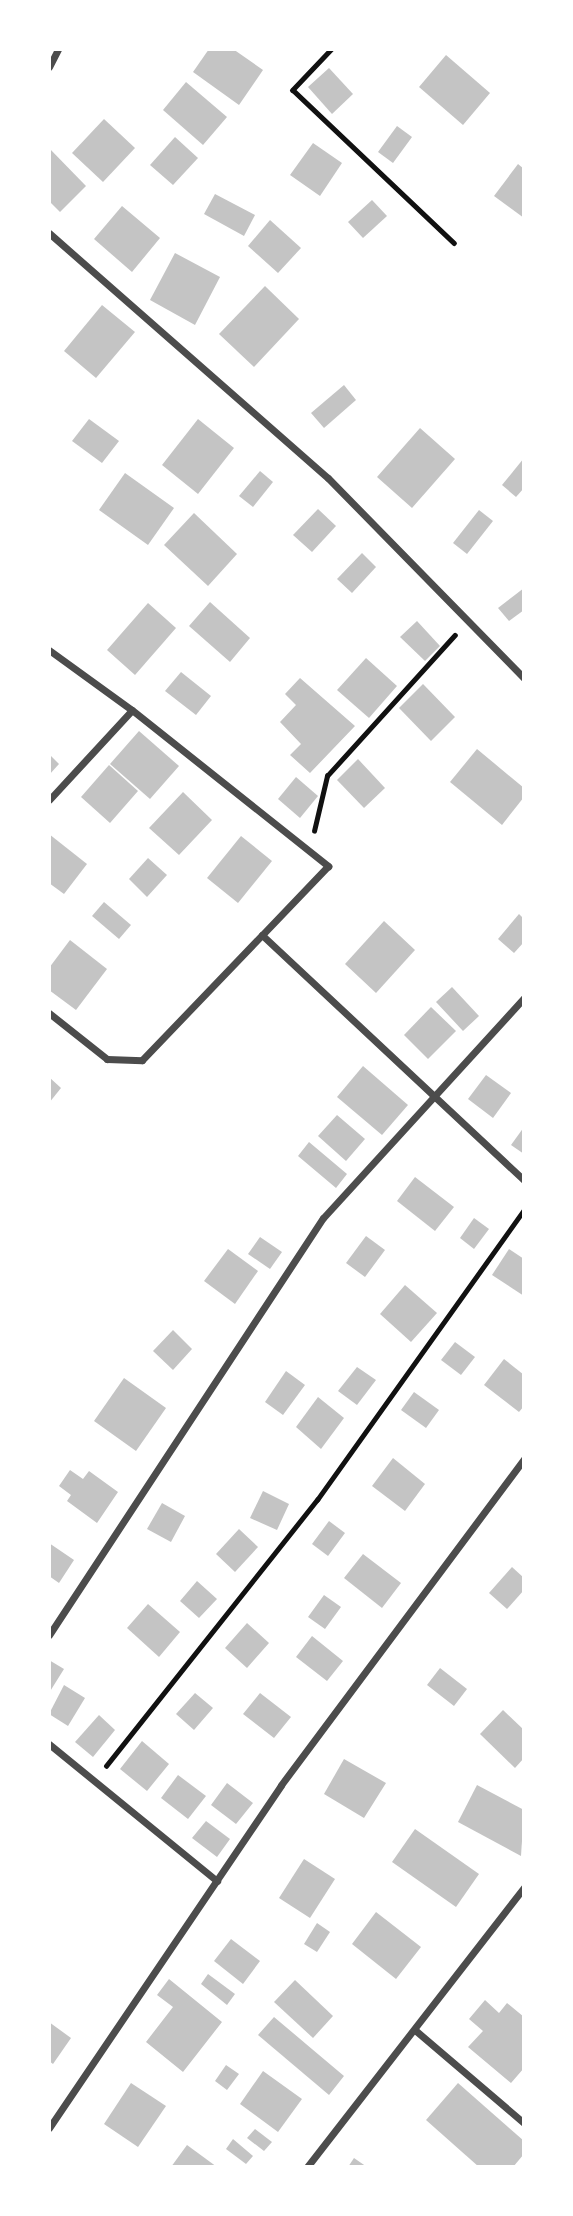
<!DOCTYPE html>
<style>
body{margin:0}
#map{position:relative;width:573px;height:2216px;overflow:hidden;background:#fff;font-family:Manrope,sans-serif}
div>[style]{position:absolute}
[style*='--x']{left:calc(var(--x)*1px);top:calc(var(--y)*1px);width:calc(var(--w)*1px);rotate:calc(var(--a)*1deg)}
.building>*{inset:0;background:#c4c4c4}
.path>*{height:4.5px;margin:-2.25px;padding:0 2.25px;transform-origin:2.25px;border-radius:2.25px;background:#111}
.minor>*{height:7px;margin:-3.5px;padding:0 3.5px;transform-origin:3.5px;border-radius:3.5px;background:#4c4c4c}
span{translate:-50% -50%;white-space:nowrap;text-align:center;line-height:1.15;-webkit-text-stroke:5px #fff;paint-order:stroke}
.frame{position:absolute;inset:0;border:51px solid #fff;pointer-events:none}
</style>
<div id="map">
<div class="building">
<i style="clip-path:polygon(209px 49px,233px 49px,263px 70px,239px 105px,193px 72px)"></i>
<i style="clip-path:polygon(446px 55px,490px 93px,463px 125px,419px 87px)"></i>
<i style="clip-path:polygon(329px 68px,353px 94px,332px 114px,308px 87px)"></i>
<i style="clip-path:polygon(186px 82px,227px 117px,203px 145px,163px 110px)"></i>
<i style="clip-path:polygon(104px 119px,135px 148px,103px 182px,72px 153px)"></i>
<i style="clip-path:polygon(397px 126px,412px 137px,393px 163px,378px 152px)"></i>
<i style="clip-path:polygon(175px 137px,198px 158px,173px 185px,150px 165px)"></i>
<i style="clip-path:polygon(313px 143px,342px 163px,320px 196px,290px 175px)"></i>
<i style="clip-path:polygon(49px 148px,86px 186px,60px 212px,49px 201px)"></i>
<i style="clip-path:polygon(518px 164px,524px 169px,524px 218px,494px 196px)"></i>
<i style="clip-path:polygon(215px 194px,255px 215px,244px 236px,204px 214px)"></i>
<i style="clip-path:polygon(372px 200px,387px 216px,363px 238px,348px 222px)"></i>
<i style="clip-path:polygon(122px 206px,160px 238px,132px 272px,94px 239px)"></i>
<i style="clip-path:polygon(270px 220px,301px 248px,278px 273px,248px 246px)"></i>
<i style="clip-path:polygon(175px 253px,220px 277px,195px 325px,150px 300px)"></i>
<i style="clip-path:polygon(265px 286px,299px 319px,254px 367px,219px 334px)"></i>
<i style="clip-path:polygon(102px 305px,135px 332px,96px 378px,64px 351px)"></i>
<i style="clip-path:polygon(344px 385px,356px 400px,324px 428px,311px 413px)"></i>
<i style="clip-path:polygon(89px 419px,119px 441px,102px 463px,72px 441px)"></i>
<i style="clip-path:polygon(198px 419px,234px 448px,198px 494px,162px 465px)"></i>
<i style="clip-path:polygon(420px 428px,455px 459px,412px 508px,377px 477px)"></i>
<i style="clip-path:polygon(524px 458px,524px 488px,516px 497px,502px 485px)"></i>
<i style="clip-path:polygon(260px 471px,273px 482px,253px 507px,239px 496px)"></i>
<i style="clip-path:polygon(125px 473px,174px 508px,148px 545px,99px 510px)"></i>
<i style="clip-path:polygon(318px 509px,336px 526px,312px 552px,293px 535px)"></i>
<i style="clip-path:polygon(479px 510px,493px 521px,467px 554px,453px 543px)"></i>
<i style="clip-path:polygon(194px 513px,237px 554px,208px 586px,164px 545px)"></i>
<i style="clip-path:polygon(362px 553px,376px 567px,352px 593px,337px 579px)"></i>
<i style="clip-path:polygon(524px 588px,524px 610px,509px 621px,498px 608px)"></i>
<i style="clip-path:polygon(210px 602px,250px 638px,230px 662px,189px 626px)"></i>
<i style="clip-path:polygon(148px 603px,176px 628px,135px 675px,107px 650px)"></i>
<i style="clip-path:polygon(417px 621px,440px 646px,425px 661px,400px 637px)"></i>
<i style="clip-path:polygon(366px 658px,397px 686px,369px 718px,337px 690px)"></i>
<i style="clip-path:polygon(181px 672px,211px 696px,196px 715px,165px 691px)"></i>
<i style="clip-path:polygon(300px 678px,355px 726px,310px 773px,290px 755px,301px 744px,280px 722px,296px 705px,285px 694px)"></i>
<i style="clip-path:polygon(423px 684px,455px 717px,431px 741px,399px 708px)"></i>
<i style="clip-path:polygon(139px 731px,179px 766px,150px 799px,110px 764px)"></i>
<i style="clip-path:polygon(477px 749px,524px 788px,524px 797px,502px 825px,450px 782px)"></i>
<i style="clip-path:polygon(49px 754px,59px 764px,49px 775px)"></i>
<i style="clip-path:polygon(358px 759px,385px 788px,364px 808px,337px 780px)"></i>
<i style="clip-path:polygon(109px 765px,138px 791px,110px 823px,81px 797px)"></i>
<i style="clip-path:polygon(296px 777px,318px 796px,300px 818px,278px 799px)"></i>
<i style="clip-path:polygon(183px 792px,212px 820px,179px 855px,149px 828px)"></i>
<i style="clip-path:polygon(49px 834px,87px 864px,64px 894px,49px 883px)"></i>
<i style="clip-path:polygon(241px 836px,272px 861px,238px 903px,207px 878px)"></i>
<i style="clip-path:polygon(148px 858px,167px 875px,147px 897px,129px 879px)"></i>
<i style="clip-path:polygon(104px 902px,131px 925px,119px 939px,92px 916px)"></i>
<i style="clip-path:polygon(519px 914px,524px 919px,524px 942px,514px 953px,498px 939px)"></i>
<i style="clip-path:polygon(384px 921px,415px 950px,376px 993px,345px 964px)"></i>
<i style="clip-path:polygon(70px 940px,107px 969px,76px 1010px,49px 990px,49px 968px)"></i>
<i style="clip-path:polygon(452px 987px,479px 1016px,463px 1031px,436px 1002px)"></i>
<i style="clip-path:polygon(431px 1007px,456px 1031px,428px 1059px,404px 1035px)"></i>
<i style="clip-path:polygon(363px 1066px,408px 1105px,382px 1135px,337px 1097px)"></i>
<i style="clip-path:polygon(486px 1075px,511px 1093px,493px 1118px,468px 1099px)"></i>
<i style="clip-path:polygon(49px 1077px,61px 1088px,49px 1103px)"></i>
<i style="clip-path:polygon(337px 1115px,365px 1139px,346px 1161px,318px 1136px)"></i>
<i style="clip-path:polygon(524px 1127px,524px 1154px,511px 1145px)"></i>
<i style="clip-path:polygon(309px 1142px,347px 1174px,336px 1188px,298px 1156px)"></i>
<i style="clip-path:polygon(415px 1177px,454px 1207px,435px 1231px,397px 1201px)"></i>
<i style="clip-path:polygon(474px 1218px,489px 1229px,474px 1249px,460px 1238px)"></i>
<i style="clip-path:polygon(366px 1236px,385px 1250px,365px 1277px,346px 1263px)"></i>
<i style="clip-path:polygon(260px 1237px,282px 1252px,270px 1269px,248px 1254px)"></i>
<i style="clip-path:polygon(228px 1249px,258px 1271px,235px 1304px,204px 1281px)"></i>
<i style="clip-path:polygon(509px 1249px,524px 1259px,524px 1296px,492px 1275px)"></i>
<i style="clip-path:polygon(405px 1285px,437px 1313px,411px 1342px,380px 1314px)"></i>
<i style="clip-path:polygon(173px 1330px,192px 1349px,173px 1370px,153px 1351px)"></i>
<i style="clip-path:polygon(455px 1342px,475px 1357px,461px 1375px,441px 1360px)"></i>
<i style="clip-path:polygon(504px 1359px,524px 1375px,524px 1406px,519px 1412px,484px 1385px)"></i>
<i style="clip-path:polygon(357px 1367px,376px 1380px,357px 1405px,338px 1391px)"></i>
<i style="clip-path:polygon(286px 1371px,305px 1385px,283px 1415px,265px 1402px)"></i>
<i style="clip-path:polygon(124px 1378px,166px 1408px,136px 1451px,94px 1421px)"></i>
<i style="clip-path:polygon(414px 1392px,439px 1410px,426px 1428px,401px 1410px)"></i>
<i style="clip-path:polygon(318px 1397px,344px 1418px,321px 1449px,296px 1427px)"></i>
<i style="clip-path:polygon(393px 1458px,425px 1484px,405px 1511px,372px 1486px)"></i>
<i style="clip-path:polygon(70px 1470px,83px 1479px,89px 1471px,118px 1492px,97px 1523px,67px 1501px,71px 1495px,59px 1486px)"></i>
<i style="clip-path:polygon(263px 1491px,289px 1504px,277px 1530px,250px 1518px)"></i>
<i style="clip-path:polygon(162px 1503px,185px 1516px,171px 1542px,147px 1529px)"></i>
<i style="clip-path:polygon(329px 1521px,345px 1533px,328px 1556px,312px 1544px)"></i>
<i style="clip-path:polygon(239px 1529px,258px 1547px,235px 1572px,216px 1554px)"></i>
<i style="clip-path:polygon(49px 1543px,74px 1560px,59px 1583px,49px 1576px)"></i>
<i style="clip-path:polygon(363px 1554px,401px 1583px,382px 1608px,344px 1578px)"></i>
<i style="clip-path:polygon(512px 1567px,524px 1578px,524px 1590px,507px 1609px,489px 1593px)"></i>
<i style="clip-path:polygon(197px 1581px,217px 1599px,199px 1618px,180px 1601px)"></i>
<i style="clip-path:polygon(324px 1595px,341px 1607px,325px 1629px,308px 1617px)"></i>
<i style="clip-path:polygon(148px 1604px,180px 1632px,159px 1657px,127px 1628px)"></i>
<i style="clip-path:polygon(247px 1623px,269px 1643px,247px 1668px,225px 1648px)"></i>
<i style="clip-path:polygon(312px 1636px,343px 1661px,327px 1681px,296px 1657px)"></i>
<i style="clip-path:polygon(49px 1660px,64px 1669px,49px 1693px)"></i>
<i style="clip-path:polygon(440px 1668px,467px 1689px,454px 1706px,427px 1685px)"></i>
<i style="clip-path:polygon(64px 1685px,85px 1698px,68px 1726px,49px 1714px)"></i>
<i style="clip-path:polygon(195px 1693px,213px 1708px,194px 1730px,176px 1714px)"></i>
<i style="clip-path:polygon(260px 1693px,291px 1717px,274px 1738px,243px 1714px)"></i>
<i style="clip-path:polygon(503px 1710px,524px 1730px,524px 1758px,515px 1768px,480px 1734px)"></i>
<i style="clip-path:polygon(99px 1715px,115px 1730px,93px 1757px,75px 1742px)"></i>
<i style="clip-path:polygon(142px 1741px,169px 1764px,147px 1791px,120px 1769px)"></i>
<i style="clip-path:polygon(344px 1759px,386px 1783px,364px 1818px,324px 1794px)"></i>
<i style="clip-path:polygon(178px 1775px,206px 1796px,188px 1819px,161px 1798px)"></i>
<i style="clip-path:polygon(227px 1783px,253px 1803px,236px 1824px,211px 1805px)"></i>
<i style="clip-path:polygon(477px 1785px,524px 1810px,521px 1856px,458px 1822px)"></i>
<i style="clip-path:polygon(206px 1821px,230px 1839px,217px 1857px,192px 1838px)"></i>
<i style="clip-path:polygon(415px 1829px,479px 1874px,456px 1907px,392px 1862px)"></i>
<i style="clip-path:polygon(304px 1859px,335px 1879px,310px 1918px,279px 1898px)"></i>
<i style="clip-path:polygon(376px 1912px,421px 1947px,396px 1979px,352px 1944px)"></i>
<i style="clip-path:polygon(317px 1923px,330px 1932px,317px 1952px,304px 1944px)"></i>
<i style="clip-path:polygon(231px 1939px,260px 1961px,243px 1984px,214px 1961px)"></i>
<i style="clip-path:polygon(208px 1974px,235px 1994px,227px 2005px,201px 1984px)"></i>
<i style="clip-path:polygon(169px 1979px,222px 2022px,183px 2072px,146px 2042px,173px 2007px,157px 1995px)"></i>
<i style="clip-path:polygon(295px 1980px,333px 2016px,313px 2038px,274px 2002px)"></i>
<i style="clip-path:polygon(485px 2000px,499px 2013px,507px 2003px,524px 2017px,524px 2068px,511px 2083px,468px 2047px,483px 2031px,469px 2019px)"></i>
<i style="clip-path:polygon(274px 2017px,344px 2076px,329px 2095px,258px 2035px)"></i>
<i style="clip-path:polygon(49px 2022px,71px 2038px,53px 2064px,49px 2061px)"></i>
<i style="clip-path:polygon(226px 2065px,239px 2074px,227px 2090px,215px 2081px)"></i>
<i style="clip-path:polygon(263px 2071px,302px 2099px,278px 2132px,240px 2104px)"></i>
<i style="clip-path:polygon(131px 2083px,166px 2106px,138px 2147px,104px 2124px)"></i>
<i style="clip-path:polygon(458px 2083px,524px 2141px,524px 2154px,513px 2167px,479px 2167px,426px 2120px)"></i>
<i style="clip-path:polygon(255px 2129px,272px 2142px,264px 2151px,247px 2138px)"></i>
<i style="clip-path:polygon(233px 2139px,253px 2156px,246px 2164px,226px 2149px)"></i>
<i style="clip-path:polygon(187px 2145px,217px 2167px,171px 2167px)"></i>
<i style="clip-path:polygon(354px 2158px,367px 2167px,348px 2167px)"></i>
</div>
<div class="path">
<i style="--x:332;--y:49;--w:57;--a:133.6"></i>
<i style="--x:293;--y:90;--w:222;--a:43.5"></i>
<i style="--x:314;--y:831;--w:57;--a:-76.7"></i>
<i style="--x:327;--y:776;--w:190;--a:-47.8"></i>
<i style="--x:106;--y:1766;--w:340;--a:-51.6"></i>
<i style="--x:317;--y:1500;--w:356;--a:-54.5"></i>
</div>
<div class="minor">
<i style="--x:49;--y:67;--w:20;--a:-63"></i>
<i style="--x:49;--y:233;--w:371;--a:41.3"></i>
<i style="--x:328;--y:478;--w:280;--a:45.6"></i>
<i style="--x:49;--y:650;--w:102;--a:35.9"></i>
<i style="--x:49;--y:800;--w:122;--a:-47.3"></i>
<i style="--x:132;--y:710;--w:251;--a:38.5"></i>
<i style="--x:328;--y:866;--w:95;--a:133.7"></i>
<i style="--x:49;--y:1013;--w:74;--a:38.4"></i>
<i style="--x:107;--y:1059;--w:35;--a:2"></i>
<i style="--x:142;--y:1060;--w:173;--a:-46.2"></i>
<i style="--x:262;--y:935;--w:359;--a:43.1"></i>
<i style="--x:49;--y:1635;--w:499;--a:-56.7"></i>
<i style="--x:323;--y:1218;--w:298;--a:-47.6"></i>
<i style="--x:49;--y:1744;--w:217;--a:39.2"></i>
<i style="--x:415;--y:2030;--w:143;--a:40.5"></i>
<i style="--x:49;--y:2128;--w:414;--a:-55.9"></i>
<i style="--x:281;--y:1785;--w:407;--a:-53.3"></i>
<i style="--x:307;--y:2167;--w:354;--a:-52.2"></i>
</div>
<div class="frame"></div>
</div>
